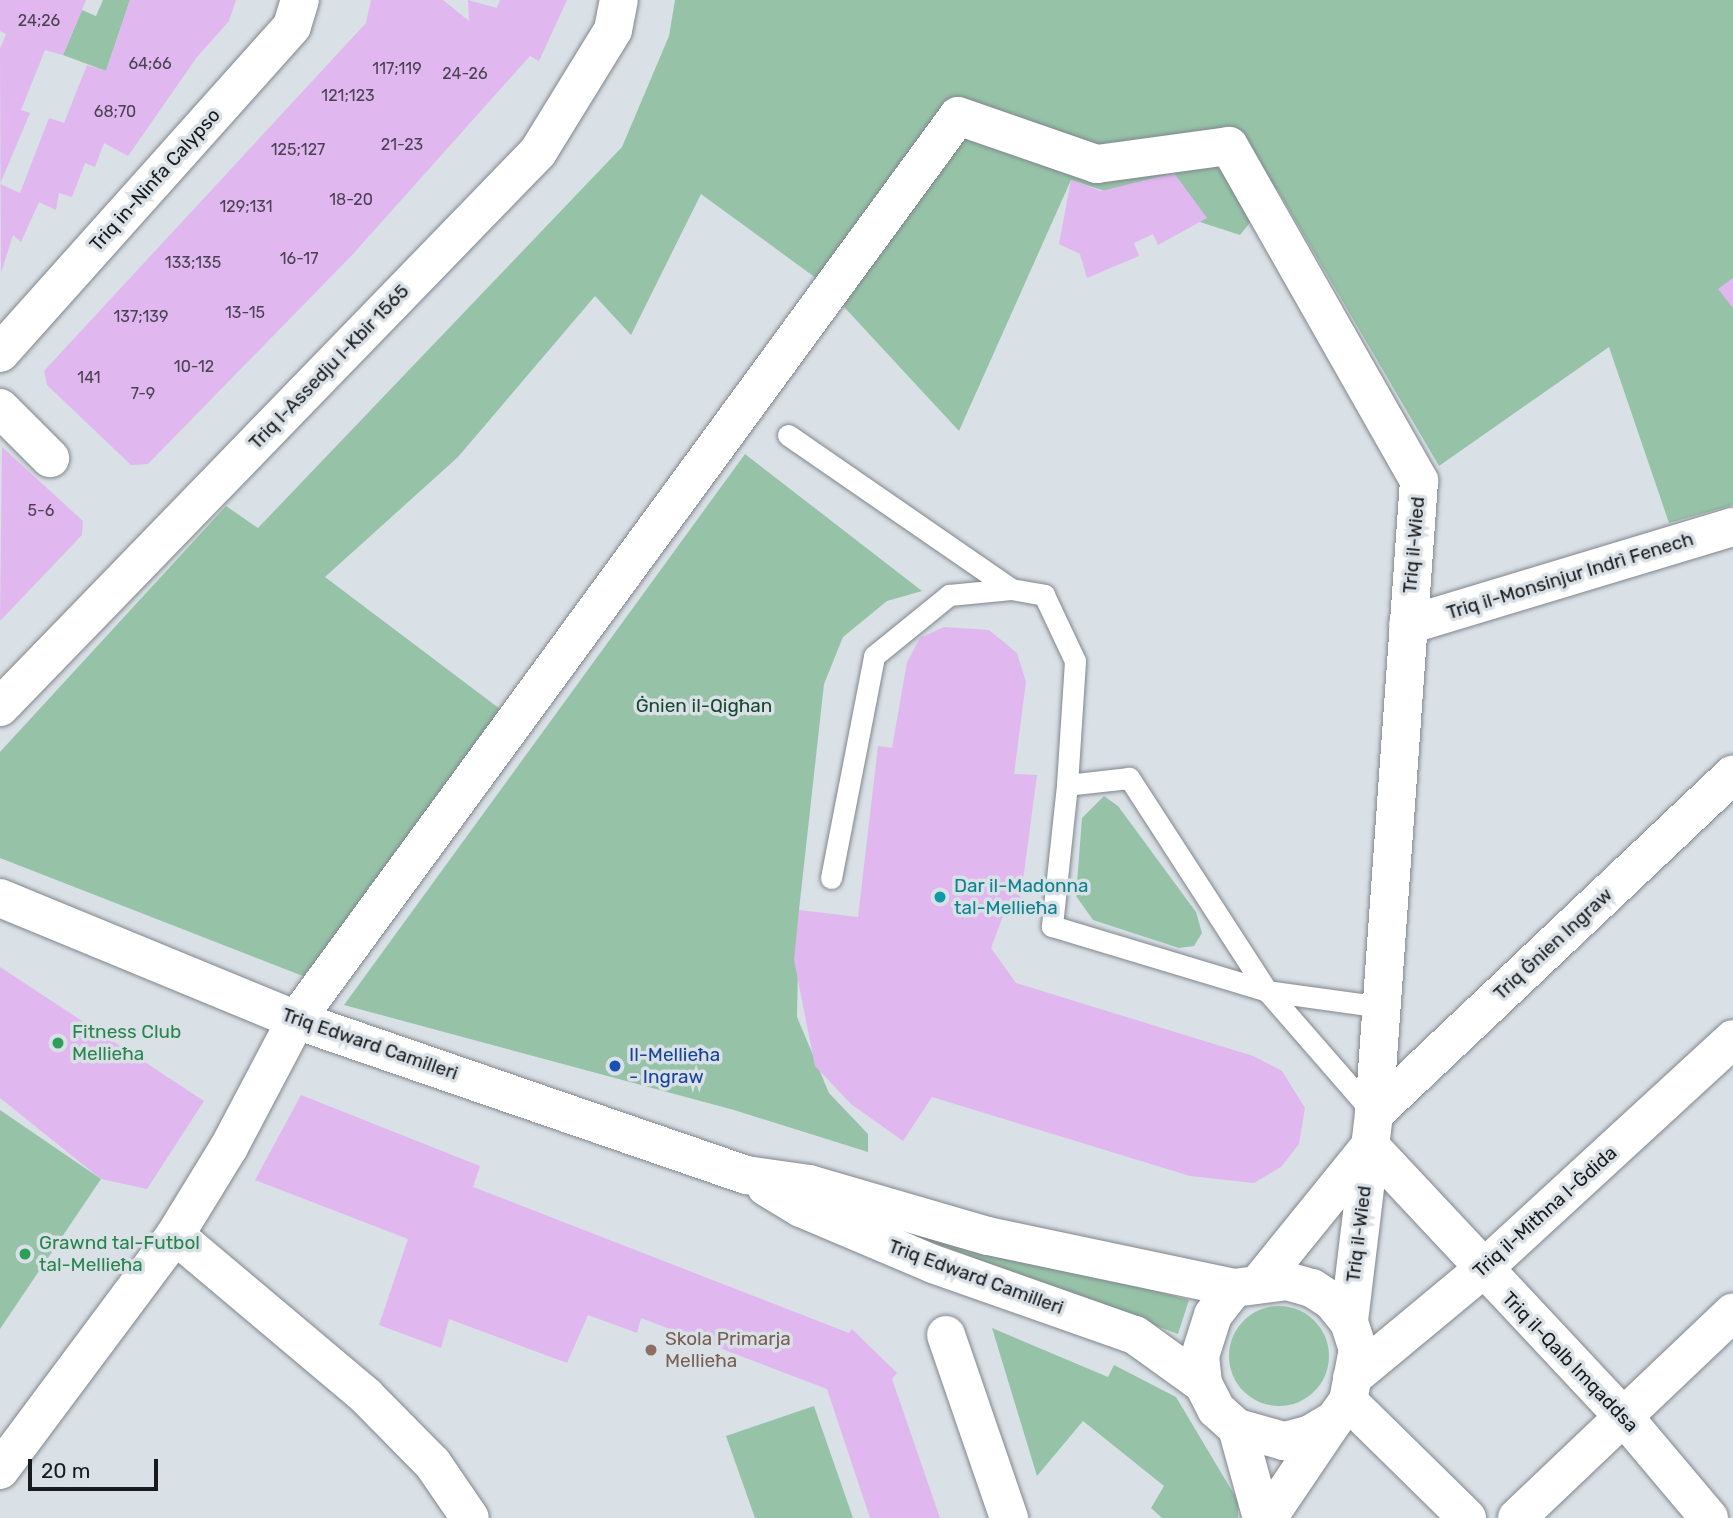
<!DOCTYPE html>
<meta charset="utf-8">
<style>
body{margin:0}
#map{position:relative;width:1733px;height:1518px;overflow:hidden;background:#d9e0e6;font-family:Rubik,sans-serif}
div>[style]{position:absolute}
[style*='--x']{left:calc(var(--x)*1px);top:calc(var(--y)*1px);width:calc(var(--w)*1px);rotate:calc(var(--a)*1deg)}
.green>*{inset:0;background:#96c3a8}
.round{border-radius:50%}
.building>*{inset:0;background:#e1b7ef}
.roads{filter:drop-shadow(0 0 2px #80868c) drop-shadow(0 0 2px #80868c)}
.lane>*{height:21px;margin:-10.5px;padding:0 10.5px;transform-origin:10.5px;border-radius:10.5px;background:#fff}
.street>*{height:38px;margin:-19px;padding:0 19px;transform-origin:19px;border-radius:19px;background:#fff}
.secondary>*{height:38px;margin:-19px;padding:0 19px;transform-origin:19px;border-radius:19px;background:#fff}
.dots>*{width:19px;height:19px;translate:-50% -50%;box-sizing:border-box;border:4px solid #d9e0e6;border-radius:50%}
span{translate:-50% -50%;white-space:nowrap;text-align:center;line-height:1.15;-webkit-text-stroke:7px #d9e0e6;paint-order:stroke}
.number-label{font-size:16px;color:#4a4252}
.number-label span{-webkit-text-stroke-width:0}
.street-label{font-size:19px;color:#181b1d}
.park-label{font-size:19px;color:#15492f}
.culture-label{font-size:19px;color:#0d838f}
.left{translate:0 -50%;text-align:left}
.leisure-label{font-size:19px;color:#27864d}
.transit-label{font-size:19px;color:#164399}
.education-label{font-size:19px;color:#785e54}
.scale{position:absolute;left:28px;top:1459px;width:130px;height:32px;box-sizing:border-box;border:4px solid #181b1d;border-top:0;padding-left:9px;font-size:21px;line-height:24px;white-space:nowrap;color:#181b1d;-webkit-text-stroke:5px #d9e0e6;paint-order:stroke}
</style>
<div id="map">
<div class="green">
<i style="clip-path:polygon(103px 0,130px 0,106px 71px,63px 55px,82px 10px,96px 16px)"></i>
<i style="clip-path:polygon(675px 0,1733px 0,1733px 505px,1669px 523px,1609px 347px,1439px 466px,1277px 189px,1240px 235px,1071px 180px,959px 431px,820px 281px,701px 194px,631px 335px,595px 296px,458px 457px,325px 577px,504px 712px,308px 978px,0 858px,0 752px,226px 506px,258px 528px,622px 147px,669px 36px)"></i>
<i style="clip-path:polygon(745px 454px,922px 591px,887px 601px,843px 637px,824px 684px,799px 910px,797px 1017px,829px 1093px,868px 1134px,868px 1152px,734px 1110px,344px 1005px)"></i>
<i style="clip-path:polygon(1104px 796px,1118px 806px,1196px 912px,1202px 933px,1194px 946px,1179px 948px,1093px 920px,1076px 896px,1082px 818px)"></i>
<i style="clip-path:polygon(0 1110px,101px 1179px,0 1329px)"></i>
<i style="clip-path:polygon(830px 1204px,1189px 1300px,1178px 1334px)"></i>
<i class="round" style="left:1229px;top:1306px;width:100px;height:100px"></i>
<i style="clip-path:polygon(992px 1328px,1108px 1377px,1114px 1365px,1176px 1397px,1238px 1501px,1238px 1518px,1162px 1518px,1151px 1508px,1164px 1486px,1083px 1421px,1037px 1476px)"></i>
<i style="clip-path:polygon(814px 1406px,853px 1518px,755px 1518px,726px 1436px)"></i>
</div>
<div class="building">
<i style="clip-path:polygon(0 0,86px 0,63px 55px,45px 50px,21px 110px,30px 113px,0 184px,20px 193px,49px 118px,64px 123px,87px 65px,106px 71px,130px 0,236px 0,229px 21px,197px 57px,128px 156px,104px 143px,95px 167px,85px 163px,72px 197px,59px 193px,56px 210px,39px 202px,21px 242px,13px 235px,1px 273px,0 49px,6px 34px,0 31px)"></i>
<i style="clip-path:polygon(371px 0,443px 0,469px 21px,468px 0,497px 8px,500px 0,567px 0,539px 61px,530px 56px,353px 254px,148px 464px,131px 465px,47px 385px,44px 371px,366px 23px)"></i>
<i style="clip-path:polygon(1174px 173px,1207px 218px,1158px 245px,1153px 234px,1134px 243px,1139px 256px,1087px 278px,1080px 254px,1059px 244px,1071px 180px,1101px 191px)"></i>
<i style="clip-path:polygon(1733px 278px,1733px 308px,1718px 289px)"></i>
<i style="clip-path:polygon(2px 447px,83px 521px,82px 535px,0 621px)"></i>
<i style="clip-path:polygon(944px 627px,989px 630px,1017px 653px,1026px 682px,1014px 774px,1037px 775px,1019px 910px,1006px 908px,991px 948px,1016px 983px,1253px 1056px,1282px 1071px,1305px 1108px,1299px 1144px,1281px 1167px,1254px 1183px,1190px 1176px,932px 1097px,903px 1141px,851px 1104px,815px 1066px,794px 960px,799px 910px,858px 917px,878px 746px,892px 748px,907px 662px,920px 638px)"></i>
<i style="clip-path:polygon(0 967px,204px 1101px,147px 1189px,101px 1179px,0 1098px)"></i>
<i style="clip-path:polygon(301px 1095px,480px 1166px,473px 1187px,849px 1333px,852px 1329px,897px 1373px,892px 1379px,940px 1518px,870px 1518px,827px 1389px,641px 1318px,637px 1333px,588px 1315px,567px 1363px,449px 1319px,441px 1348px,379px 1325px,408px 1239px,255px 1180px)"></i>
</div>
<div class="roads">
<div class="lane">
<i style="--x:788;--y:435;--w:271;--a:34.6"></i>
<i style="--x:1011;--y:589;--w:34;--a:10"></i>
<i style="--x:1044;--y:595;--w:73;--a:64.8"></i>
<i style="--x:1075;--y:661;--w:124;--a:93.7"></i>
<i style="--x:831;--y:878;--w:226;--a:-79"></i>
<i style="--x:874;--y:656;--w:97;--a:-39.1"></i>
<i style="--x:949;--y:595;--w:62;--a:-5.5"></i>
<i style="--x:1374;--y:1114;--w:163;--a:-131"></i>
<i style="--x:1267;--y:991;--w:254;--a:-122.9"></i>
<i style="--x:1129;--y:778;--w:62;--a:173.6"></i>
<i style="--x:1067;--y:785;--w:142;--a:96.1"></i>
<i style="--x:1052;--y:926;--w:225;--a:16.8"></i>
<i style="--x:1267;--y:991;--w:117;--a:7.9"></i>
</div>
<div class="street">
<i style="--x:0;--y:353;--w:438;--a:-48.2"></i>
<i style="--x:292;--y:26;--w:27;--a:-73"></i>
<i style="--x:0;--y:408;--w:71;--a:45"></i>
<i style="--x:1408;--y:625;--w:339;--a:-16.8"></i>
<i style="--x:0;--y:707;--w:773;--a:-45.89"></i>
<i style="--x:538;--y:152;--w:143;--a:-58.4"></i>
<i style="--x:613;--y:30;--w:31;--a:-79"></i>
<i style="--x:1374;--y:1114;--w:494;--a:-43.4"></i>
<i style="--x:1370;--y:1146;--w:371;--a:46.9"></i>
<i style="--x:1624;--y:1417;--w:132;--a:49.9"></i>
<i style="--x:175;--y:1235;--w:250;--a:40.1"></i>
<i style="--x:366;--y:1396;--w:95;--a:45.4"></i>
<i style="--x:433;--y:1464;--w:65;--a:55.6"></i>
<i style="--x:1259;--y:1283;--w:176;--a:-51"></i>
<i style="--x:946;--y:1335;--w:194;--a:71"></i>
<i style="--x:1352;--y:1378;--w:169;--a:-39.7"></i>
<i style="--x:1482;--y:1270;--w:341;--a:-42.6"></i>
<i style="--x:1348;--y:1401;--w:167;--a:44.5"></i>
<i style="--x:1237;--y:1428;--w:93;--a:74.5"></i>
<i style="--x:0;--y:1470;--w:293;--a:-53.3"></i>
<i style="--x:175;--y:1235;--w:103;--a:-58.5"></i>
<i style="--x:229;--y:1147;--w:144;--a:-62.2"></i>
<i style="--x:296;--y:1020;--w:1120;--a:-53.78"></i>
<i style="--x:958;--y:116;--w:147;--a:19.1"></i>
<i style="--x:1097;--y:164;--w:133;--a:-7.8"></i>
<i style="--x:1229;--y:146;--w:385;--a:60.4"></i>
<i style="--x:1419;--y:481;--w:635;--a:94.07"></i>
<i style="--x:1374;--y:1114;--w:209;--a:96.9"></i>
<i style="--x:1268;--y:1518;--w:118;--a:-56"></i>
<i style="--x:1517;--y:1518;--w:298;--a:-43.6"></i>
</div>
<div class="secondary">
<i style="--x:0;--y:898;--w:320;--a:22.4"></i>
<i style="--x:296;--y:1020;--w:476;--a:19"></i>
<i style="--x:746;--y:1175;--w:64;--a:8.1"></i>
<i style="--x:809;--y:1184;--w:186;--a:16.2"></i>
<i style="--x:988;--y:1236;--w:251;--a:11.9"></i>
<i style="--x:1234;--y:1288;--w:53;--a:-7.5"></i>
<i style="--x:1287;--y:1281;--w:26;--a:16"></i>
<i style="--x:1312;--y:1288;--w:24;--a:33"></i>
<i style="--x:1332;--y:1301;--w:27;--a:51"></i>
<i style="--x:1349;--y:1322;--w:28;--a:72"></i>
<i style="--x:1358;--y:1349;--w:53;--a:100.9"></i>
<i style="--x:1348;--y:1401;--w:24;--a:126"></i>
<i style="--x:1334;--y:1420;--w:27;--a:149"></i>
<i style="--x:1311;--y:1434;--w:28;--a:165"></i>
<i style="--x:1284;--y:1441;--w:49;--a:-164.5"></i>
<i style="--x:1237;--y:1428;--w:28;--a:-138"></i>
<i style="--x:1216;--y:1409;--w:28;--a:-117"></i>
<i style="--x:1203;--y:1384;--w:28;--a:-96"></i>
<i style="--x:1200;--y:1356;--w:43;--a:-72.4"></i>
<i style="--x:1213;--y:1315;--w:34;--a:-52"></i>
<i style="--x:766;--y:1187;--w:41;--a:31"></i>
<i style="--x:801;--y:1208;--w:143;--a:23"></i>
<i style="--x:933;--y:1264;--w:214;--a:19.4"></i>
<i style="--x:1135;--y:1335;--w:84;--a:35.8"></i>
</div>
</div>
<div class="dots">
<i style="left:940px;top:897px;background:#0f9aa8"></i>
<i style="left:58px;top:1043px;background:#2e9e5b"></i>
<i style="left:615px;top:1066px;background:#1a4fb4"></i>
<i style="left:25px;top:1254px;background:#2e9e5b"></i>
<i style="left:651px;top:1350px;background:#8d6e63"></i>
</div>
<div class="number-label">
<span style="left:39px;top:21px">24;26</span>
<span style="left:150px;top:64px">64;66</span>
<span style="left:397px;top:69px">117;119</span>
<span style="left:465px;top:74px">24-26</span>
<span style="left:348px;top:96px">121;123</span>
<span style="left:115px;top:112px">68;70</span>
<span style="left:402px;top:145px">21-23</span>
<span style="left:298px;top:150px">125;127</span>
<span style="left:351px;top:200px">18-20</span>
<span style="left:246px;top:207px">129;131</span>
<span style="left:299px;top:259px">16-17</span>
<span style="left:193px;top:263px">133;135</span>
<span style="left:245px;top:313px">13-15</span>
<span style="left:141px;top:317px">137;139</span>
<span style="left:194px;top:367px">10-12</span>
<span style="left:89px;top:378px">141</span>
<span style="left:143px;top:394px">7-9</span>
<span style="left:41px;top:511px">5-6</span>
</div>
<div class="street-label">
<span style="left:155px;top:180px;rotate:-48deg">Triq in-Ninfa Calypso</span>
<span style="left:329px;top:367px;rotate:-46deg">Triq l-Assedju l-Kbir 1565</span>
<span style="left:1414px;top:545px;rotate:-85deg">Triq il-Wied</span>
<span style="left:1570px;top:576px;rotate:-17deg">Triq il-Monsinjur Indrì Fenech</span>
<span style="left:1553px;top:944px;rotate:-43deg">Triq Ġnien Ingraw</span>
<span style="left:370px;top:1044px;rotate:19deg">Triq Edward Camilleri</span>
<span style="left:1545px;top:1212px;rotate:-42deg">Triq il-Mitħna l-Ġdida</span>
<span style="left:1359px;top:1234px;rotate:-83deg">Triq il-Wied</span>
<span style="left:976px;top:1277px;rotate:20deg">Triq Edward Camilleri</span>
<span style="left:1570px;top:1362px;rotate:46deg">Triq il-Qalb Imqaddsa</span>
</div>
<div class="park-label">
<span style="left:704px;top:706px">Ġnien il-Qigħan</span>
</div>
<div class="culture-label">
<span class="left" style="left:954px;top:897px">Dar il-Madonna<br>tal-Mellieħa</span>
</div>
<div class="leisure-label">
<span class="left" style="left:72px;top:1043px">Fitness Club<br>Mellieħa</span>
<span class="left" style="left:39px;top:1254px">Grawnd tal-Futbol<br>tal-Mellieħa</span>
</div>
<div class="transit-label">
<span class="left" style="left:629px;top:1066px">Il-Mellieħa<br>- Ingraw</span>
</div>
<div class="education-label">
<span class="left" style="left:665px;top:1350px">Skola Primarja<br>Mellieħa</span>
</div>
<div class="scale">20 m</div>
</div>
